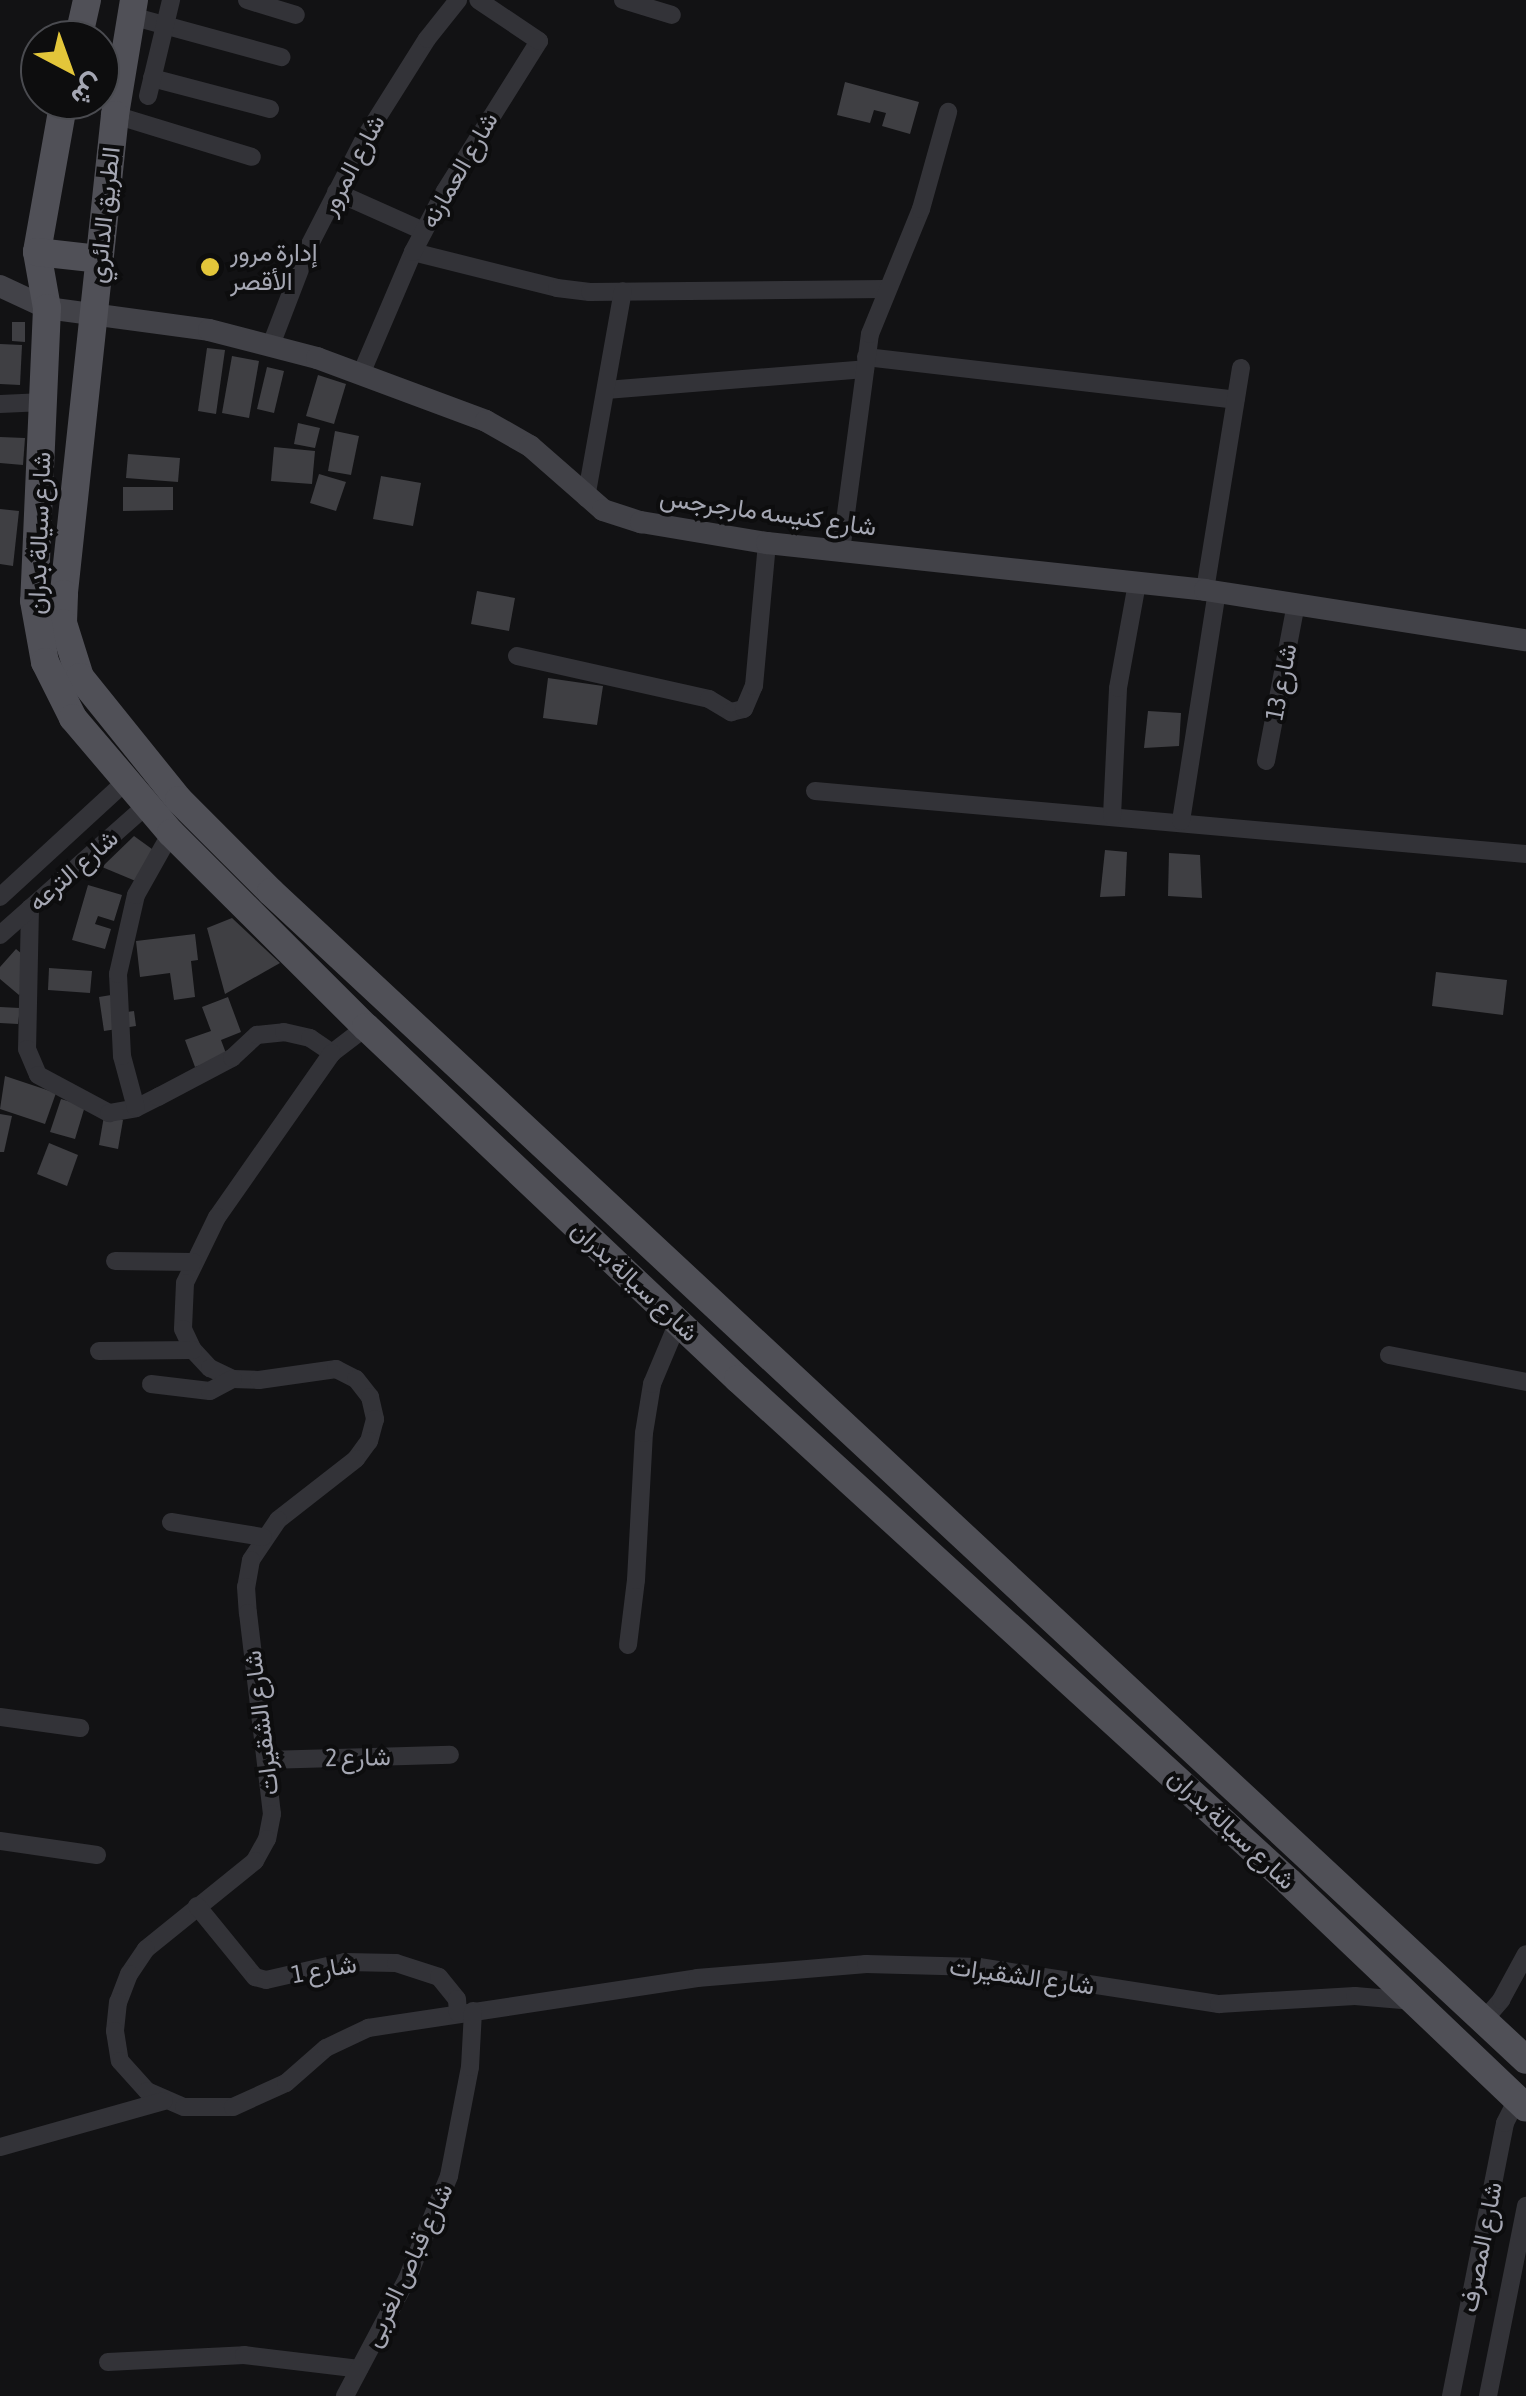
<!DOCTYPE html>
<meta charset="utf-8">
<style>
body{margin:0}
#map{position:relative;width:1526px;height:2396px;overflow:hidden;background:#121214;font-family:"Asap Condensed",Vazirmatn,sans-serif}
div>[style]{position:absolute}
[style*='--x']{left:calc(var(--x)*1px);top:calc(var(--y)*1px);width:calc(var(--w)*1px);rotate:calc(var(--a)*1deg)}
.building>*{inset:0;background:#3f3f43}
.street>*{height:18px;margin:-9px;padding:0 9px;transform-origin:9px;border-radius:9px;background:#333338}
.secondary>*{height:22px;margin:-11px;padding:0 11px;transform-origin:11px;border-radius:11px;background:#424248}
.primary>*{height:28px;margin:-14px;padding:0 14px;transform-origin:14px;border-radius:14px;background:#505057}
.dots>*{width:28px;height:28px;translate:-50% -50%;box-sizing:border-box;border:5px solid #0d0d0e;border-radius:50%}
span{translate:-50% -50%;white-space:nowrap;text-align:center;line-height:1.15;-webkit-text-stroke:8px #0d0d0e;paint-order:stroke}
.street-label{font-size:25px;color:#a5a7b3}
.poi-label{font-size:25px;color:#a5a7b3}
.left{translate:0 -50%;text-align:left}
.north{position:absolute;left:20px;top:20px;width:100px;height:100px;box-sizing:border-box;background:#0d0d0e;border:2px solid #4a4b50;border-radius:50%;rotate:139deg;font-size:28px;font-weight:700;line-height:40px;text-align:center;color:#a5a7b3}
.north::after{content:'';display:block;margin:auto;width:35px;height:45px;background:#e3c63a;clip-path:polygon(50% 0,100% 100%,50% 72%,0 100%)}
</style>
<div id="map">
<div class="building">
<i style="clip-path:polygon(845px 82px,919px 102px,910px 134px,882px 126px,886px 113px,874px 110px,870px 123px,837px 115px)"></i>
<i style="clip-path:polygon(12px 322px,25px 322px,25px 342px,12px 341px)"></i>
<i style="clip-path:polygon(0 344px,22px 345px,20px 385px,0 384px)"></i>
<i style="clip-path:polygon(207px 348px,225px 350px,216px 414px,198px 411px)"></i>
<i style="clip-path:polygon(232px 356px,259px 361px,249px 418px,222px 413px)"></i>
<i style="clip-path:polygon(267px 367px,284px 371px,274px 413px,257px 409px)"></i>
<i style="clip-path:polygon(318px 375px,346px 384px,334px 424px,306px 416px)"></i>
<i style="clip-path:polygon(298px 423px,320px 428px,315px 448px,294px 444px)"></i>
<i style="clip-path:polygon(335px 431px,359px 436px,351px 475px,328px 471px)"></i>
<i style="clip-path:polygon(0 437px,25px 438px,23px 465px,0 463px)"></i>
<i style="clip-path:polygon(274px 447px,315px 451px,312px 484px,271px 481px)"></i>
<i style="clip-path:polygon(128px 454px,180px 458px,178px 482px,126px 478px)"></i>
<i style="clip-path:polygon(319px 474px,346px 482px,336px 511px,310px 503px)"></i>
<i style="clip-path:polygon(381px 476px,421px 483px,413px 526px,373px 519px)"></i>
<i style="clip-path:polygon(123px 487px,173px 487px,173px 510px,123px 511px)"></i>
<i style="clip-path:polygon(0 509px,19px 511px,13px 566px,0 564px)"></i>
<i style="clip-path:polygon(477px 591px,515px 598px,509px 631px,471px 624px)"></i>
<i style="clip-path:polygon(548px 678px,603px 686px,597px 725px,543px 718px)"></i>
<i style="clip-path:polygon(1148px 711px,1181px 713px,1179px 746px,1144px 748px)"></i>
<i style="clip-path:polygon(134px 836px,163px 857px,150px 887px,102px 867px)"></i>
<i style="clip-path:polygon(1105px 850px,1127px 852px,1125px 896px,1100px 897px)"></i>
<i style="clip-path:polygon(1169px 853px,1200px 855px,1202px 898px,1168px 896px)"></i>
<i style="clip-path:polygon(88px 885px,122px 895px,114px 921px,98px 916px,95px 924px,111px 929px,105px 949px,72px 940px)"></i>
<i style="clip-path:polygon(232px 918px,280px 963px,225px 994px,207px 928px)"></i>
<i style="clip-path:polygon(195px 934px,198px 960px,191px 961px,195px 997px,174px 1000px,170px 973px,140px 977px,136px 941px)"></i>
<i style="clip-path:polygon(16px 949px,35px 965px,20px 983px,25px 988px,19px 995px,0 979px,0 967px)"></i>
<i style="clip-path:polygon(49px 968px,92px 971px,90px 993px,48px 990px)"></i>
<i style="clip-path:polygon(1436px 972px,1507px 980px,1503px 1015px,1432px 1006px)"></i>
<i style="clip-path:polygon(111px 995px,127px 1012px,134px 1011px,136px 1026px,104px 1031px,99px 997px)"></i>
<i style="clip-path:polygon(228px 997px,241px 1032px,221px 1040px,227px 1056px,195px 1067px,185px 1040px,211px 1031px,202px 1007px)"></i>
<i style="clip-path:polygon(0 1007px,20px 1008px,18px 1024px,0 1023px)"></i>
<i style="clip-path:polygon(5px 1076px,56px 1093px,45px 1124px,0 1109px)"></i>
<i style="clip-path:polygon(61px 1099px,85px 1106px,75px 1139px,50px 1132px)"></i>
<i style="clip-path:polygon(0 1114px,12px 1116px,4px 1152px,0 1152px)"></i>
<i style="clip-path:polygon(104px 1116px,123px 1120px,118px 1149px,99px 1145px)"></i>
<i style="clip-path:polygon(49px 1143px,78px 1155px,67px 1186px,37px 1174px)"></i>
</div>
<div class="street">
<i style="--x:247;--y:0;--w:51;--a:17"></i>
<i style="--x:623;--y:0;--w:51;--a:17"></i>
<i style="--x:131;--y:16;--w:156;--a:15.3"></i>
<i style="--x:152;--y:78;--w:122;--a:14.7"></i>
<i style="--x:148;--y:96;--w:99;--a:-76.5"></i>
<i style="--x:115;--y:115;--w:143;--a:17"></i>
<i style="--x:336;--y:192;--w:95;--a:24.1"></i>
<i style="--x:413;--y:252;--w:148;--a:14"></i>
<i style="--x:557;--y:288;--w:33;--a:7"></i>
<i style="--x:590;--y:292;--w:295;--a:-0.6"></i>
<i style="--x:271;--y:345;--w:106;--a:-69"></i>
<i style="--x:309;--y:246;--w:120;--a:-62.8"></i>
<i style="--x:364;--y:139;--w:118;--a:-57.8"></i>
<i style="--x:427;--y:39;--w:50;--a:-51.5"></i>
<i style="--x:866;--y:357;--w:372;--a:6.6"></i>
<i style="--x:361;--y:374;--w:133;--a:-66.9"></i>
<i style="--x:413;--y:252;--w:69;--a:-62.3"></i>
<i style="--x:445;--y:191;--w:177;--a:-57.9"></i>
<i style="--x:539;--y:41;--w:73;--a:-146.1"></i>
<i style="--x:606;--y:390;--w:260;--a:-4.6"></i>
<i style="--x:0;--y:404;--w:44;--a:-2.6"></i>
<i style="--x:586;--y:498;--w:210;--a:-79.9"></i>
<i style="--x:841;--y:551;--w:219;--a:-82.4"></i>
<i style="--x:870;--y:334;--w:135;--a:-67.8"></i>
<i style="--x:921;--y:209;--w:101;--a:-74.4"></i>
<i style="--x:1205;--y:590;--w:225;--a:-80.8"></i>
<i style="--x:517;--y:656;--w:197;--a:12.6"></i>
<i style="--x:709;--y:699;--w:26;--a:31"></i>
<i style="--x:731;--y:712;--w:13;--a:-13"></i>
<i style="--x:744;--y:709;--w:25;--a:-67"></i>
<i style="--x:754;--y:686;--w:144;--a:-84.8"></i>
<i style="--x:1266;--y:761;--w:160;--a:-79.2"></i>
<i style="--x:815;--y:791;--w:714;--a:5.06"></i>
<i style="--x:1112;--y:816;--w:128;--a:-87.3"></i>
<i style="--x:1118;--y:688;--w:107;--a:-79.7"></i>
<i style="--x:1181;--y:821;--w:232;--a:-81.1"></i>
<i style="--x:0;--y:897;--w:170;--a:-42.6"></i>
<i style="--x:30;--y:908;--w:141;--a:91.2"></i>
<i style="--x:27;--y:1049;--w:28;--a:67"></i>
<i style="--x:38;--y:1075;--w:81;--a:28.2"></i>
<i style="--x:109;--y:1113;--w:27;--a:-10"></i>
<i style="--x:136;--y:1108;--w:25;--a:-27"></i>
<i style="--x:158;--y:1097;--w:84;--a:-27.8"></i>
<i style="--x:232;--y:1058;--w:34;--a:-43"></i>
<i style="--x:257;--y:1035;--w:27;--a:-6"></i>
<i style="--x:284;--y:1032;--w:27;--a:13"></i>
<i style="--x:310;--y:1038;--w:27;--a:34"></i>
<i style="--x:0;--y:935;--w:195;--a:-41.5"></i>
<i style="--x:366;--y:1027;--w:43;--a:142.6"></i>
<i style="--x:332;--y:1053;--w:200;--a:125"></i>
<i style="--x:217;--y:1217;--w:73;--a:115.9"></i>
<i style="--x:185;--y:1283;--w:46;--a:92.5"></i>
<i style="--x:183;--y:1329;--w:23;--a:65"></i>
<i style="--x:193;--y:1350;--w:25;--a:47"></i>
<i style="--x:210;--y:1368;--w:25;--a:26"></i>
<i style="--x:233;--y:1379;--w:26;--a:2"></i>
<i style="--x:259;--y:1380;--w:78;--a:-8.1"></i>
<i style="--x:336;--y:1369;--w:22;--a:27"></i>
<i style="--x:356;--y:1379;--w:23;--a:52"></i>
<i style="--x:370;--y:1397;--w:23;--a:77"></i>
<i style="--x:375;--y:1419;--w:23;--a:105"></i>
<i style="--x:369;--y:1441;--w:22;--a:126"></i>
<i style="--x:356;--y:1459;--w:99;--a:142"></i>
<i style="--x:278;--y:1520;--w:48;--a:124"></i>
<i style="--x:251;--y:1560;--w:27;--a:100"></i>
<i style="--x:246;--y:1587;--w:26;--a:86"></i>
<i style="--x:248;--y:1613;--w:202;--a:83.2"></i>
<i style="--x:272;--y:1814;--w:25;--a:101"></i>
<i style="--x:267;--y:1839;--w:25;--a:119"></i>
<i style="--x:255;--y:1861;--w:140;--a:141.1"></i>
<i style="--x:146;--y:1949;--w:30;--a:124"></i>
<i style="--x:129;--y:1974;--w:30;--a:111"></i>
<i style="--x:118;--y:2002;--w:29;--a:96"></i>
<i style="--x:115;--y:2031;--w:30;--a:81"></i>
<i style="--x:120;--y:2061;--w:40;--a:48"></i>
<i style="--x:147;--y:2091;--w:40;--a:23.4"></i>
<i style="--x:184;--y:2107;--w:49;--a:0"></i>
<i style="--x:233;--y:2107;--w:58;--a:-24.4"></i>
<i style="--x:286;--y:2083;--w:53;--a:-41.2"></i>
<i style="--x:326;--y:2048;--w:47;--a:-25.5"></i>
<i style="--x:368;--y:2028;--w:333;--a:-8.6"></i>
<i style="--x:697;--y:1978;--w:170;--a:-4.7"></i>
<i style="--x:866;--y:1964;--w:113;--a:1.5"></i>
<i style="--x:979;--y:1967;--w:243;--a:8.8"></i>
<i style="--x:1219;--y:2004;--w:136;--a:-3.4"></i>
<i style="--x:1355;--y:1996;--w:59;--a:4.8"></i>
<i style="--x:136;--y:1108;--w:54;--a:-105.1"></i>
<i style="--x:122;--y:1056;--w:82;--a:-92.8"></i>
<i style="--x:118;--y:974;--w:81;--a:-77.2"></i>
<i style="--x:136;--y:895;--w:71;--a:-60.6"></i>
<i style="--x:115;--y:1261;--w:78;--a:0.7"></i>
<i style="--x:99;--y:1351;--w:94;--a:-0.6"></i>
<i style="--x:1389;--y:1355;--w:140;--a:11.1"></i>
<i style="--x:151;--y:1384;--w:59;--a:6.8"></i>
<i style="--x:210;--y:1391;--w:26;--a:-28"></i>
<i style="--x:171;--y:1522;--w:93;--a:9.3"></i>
<i style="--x:628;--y:1645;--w:65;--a:-83"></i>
<i style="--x:636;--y:1580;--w:147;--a:-86.9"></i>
<i style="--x:644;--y:1433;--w:50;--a:-80.7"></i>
<i style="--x:652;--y:1384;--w:67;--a:-67.2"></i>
<i style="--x:0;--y:1717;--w:81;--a:7.8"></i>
<i style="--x:266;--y:1760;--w:184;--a:-1.6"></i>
<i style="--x:0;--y:1841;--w:98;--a:8.2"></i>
<i style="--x:197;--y:1906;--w:92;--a:50.8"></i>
<i style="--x:255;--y:1977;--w:11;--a:15"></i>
<i style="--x:266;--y:1980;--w:81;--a:-12.8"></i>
<i style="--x:345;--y:1962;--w:51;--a:1.1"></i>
<i style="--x:396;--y:1963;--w:45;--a:18"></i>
<i style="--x:439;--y:1977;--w:28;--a:51"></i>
<i style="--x:457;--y:1999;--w:14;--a:86"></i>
<i style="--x:1483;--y:2021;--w:28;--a:-49"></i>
<i style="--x:1501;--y:2000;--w:52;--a:-61.5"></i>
<i style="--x:0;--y:2147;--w:170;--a:-15.7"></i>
<i style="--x:108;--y:2362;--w:136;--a:-2.9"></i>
<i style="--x:244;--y:2355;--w:116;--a:6.9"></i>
<i style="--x:345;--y:2396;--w:132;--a:-62.1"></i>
<i style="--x:407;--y:2279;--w:111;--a:-67.8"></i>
<i style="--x:449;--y:2176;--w:111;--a:-79.1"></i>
<i style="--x:470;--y:2067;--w:56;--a:-86.9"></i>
<i style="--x:1451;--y:2396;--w:278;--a:-78.8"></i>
<i style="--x:1505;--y:2123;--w:27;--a:-63"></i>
<i style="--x:1488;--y:2396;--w:194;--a:-78.7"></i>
</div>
<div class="secondary">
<i style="--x:0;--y:286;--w:52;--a:25.1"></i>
<i style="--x:47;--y:308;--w:163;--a:7.7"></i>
<i style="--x:209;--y:330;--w:112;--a:14.5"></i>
<i style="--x:317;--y:358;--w:180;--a:20.4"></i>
<i style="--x:486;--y:421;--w:51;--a:29.6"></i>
<i style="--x:530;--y:446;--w:97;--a:41.2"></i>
<i style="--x:603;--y:510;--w:40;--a:18"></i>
<i style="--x:641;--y:522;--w:128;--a:9.5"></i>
<i style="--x:767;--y:543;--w:441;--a:6.1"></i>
<i style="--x:1205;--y:590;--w:325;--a:8.9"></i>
</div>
<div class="primary">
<i style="--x:134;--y:0;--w:117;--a:99.4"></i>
<i style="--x:115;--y:115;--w:482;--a:96.1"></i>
<i style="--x:64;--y:594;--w:29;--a:92"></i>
<i style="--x:63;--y:623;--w:57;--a:72.5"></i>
<i style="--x:80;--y:677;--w:158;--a:51.2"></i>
<i style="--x:179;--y:800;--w:130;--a:45"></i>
<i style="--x:271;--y:892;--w:1714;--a:42.94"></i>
<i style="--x:78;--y:40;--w:41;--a:-77.3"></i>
<i style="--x:64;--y:100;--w:154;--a:100.1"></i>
<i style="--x:37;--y:252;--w:57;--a:79.9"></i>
<i style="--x:47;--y:308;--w:293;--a:92.5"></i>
<i style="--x:34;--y:601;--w:62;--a:79.8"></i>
<i style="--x:45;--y:662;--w:63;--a:63.4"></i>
<i style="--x:73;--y:718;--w:151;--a:49.6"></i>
<i style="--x:171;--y:833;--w:275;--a:44.9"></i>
<i style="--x:366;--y:1027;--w:512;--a:43.42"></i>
<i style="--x:738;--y:1379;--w:746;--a:42.39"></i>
<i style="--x:1289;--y:1882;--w:327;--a:43.6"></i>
<i style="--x:37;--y:252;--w:62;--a:6.4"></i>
</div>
<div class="dots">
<i style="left:210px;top:267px;background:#e3c63a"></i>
</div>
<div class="street-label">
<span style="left:352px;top:165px;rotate:-62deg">شارع المرور</span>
<span style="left:459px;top:170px;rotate:-60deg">شارع العمارنه</span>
<span style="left:104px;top:215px;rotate:-84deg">الطريق الدائري</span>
<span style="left:768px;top:512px;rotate:8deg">شارع كنيسه مارجرجس</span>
<span style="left:39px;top:533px;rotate:-88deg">شارع سيالة بدران</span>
<span style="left:1281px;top:682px;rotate:-79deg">شارع 13</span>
<span style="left:73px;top:870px;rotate:-41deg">شارع الترعه</span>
<span style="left:635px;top:1281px;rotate:43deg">شارع سيالة بدران</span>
<span style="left:261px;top:1723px;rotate:-97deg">شارع الشقيرات</span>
<span style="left:358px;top:1757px;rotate:-1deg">شارع 2</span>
<span style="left:1232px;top:1829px;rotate:43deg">شارع سيالة بدران</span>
<span style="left:324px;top:1969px;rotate:-10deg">شارع 1</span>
<span style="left:1022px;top:1976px;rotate:8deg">شارع الشقيرات</span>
<span style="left:1481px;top:2247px;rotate:-79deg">شارع المصرف</span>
<span style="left:408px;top:2265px;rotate:-65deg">شارع قباص الغربى</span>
</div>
<div class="poi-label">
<span class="left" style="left:230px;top:267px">إدارة مرور<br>الأقصر</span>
</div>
<div class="north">ش</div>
</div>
